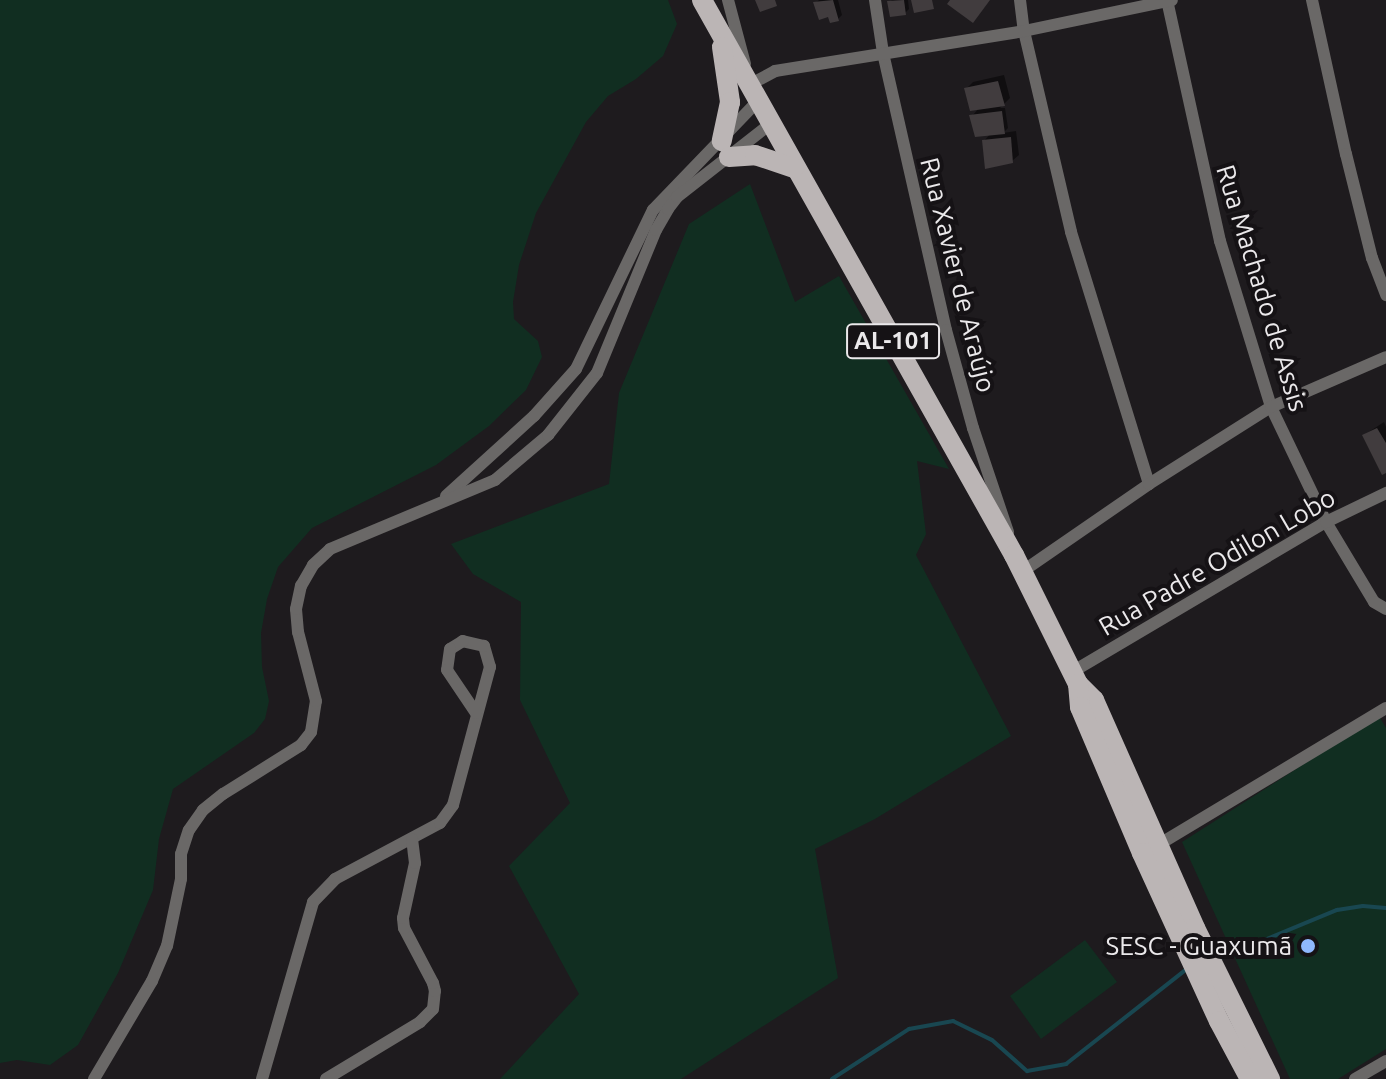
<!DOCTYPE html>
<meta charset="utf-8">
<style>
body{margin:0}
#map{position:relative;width:1386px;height:1079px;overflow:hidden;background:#1e1b1e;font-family:Ubuntu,sans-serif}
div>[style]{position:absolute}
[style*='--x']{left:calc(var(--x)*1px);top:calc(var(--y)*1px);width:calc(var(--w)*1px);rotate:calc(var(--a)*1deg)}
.green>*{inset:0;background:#112e21}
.shadow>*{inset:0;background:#0007}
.stream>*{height:4px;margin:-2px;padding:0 2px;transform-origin:2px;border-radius:2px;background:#194751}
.building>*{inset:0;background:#413c3e}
.minor>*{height:12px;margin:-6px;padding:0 6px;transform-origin:6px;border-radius:6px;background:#6a6867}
.primary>*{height:20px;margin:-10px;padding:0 10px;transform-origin:10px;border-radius:10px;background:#bbb5b5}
.dots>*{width:22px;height:22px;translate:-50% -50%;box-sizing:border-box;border:4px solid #151215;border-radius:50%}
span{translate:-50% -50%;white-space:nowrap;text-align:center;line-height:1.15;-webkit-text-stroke:8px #151215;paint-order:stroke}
.shield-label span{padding:2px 6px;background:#151215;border:2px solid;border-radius:6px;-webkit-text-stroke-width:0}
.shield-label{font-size:24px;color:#ebe9eb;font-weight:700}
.street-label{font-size:26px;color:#ebe9eb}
.poi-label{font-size:26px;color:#ebe9eb}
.right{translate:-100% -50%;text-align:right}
</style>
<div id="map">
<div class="green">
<i style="clip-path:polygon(0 0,668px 0,677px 24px,663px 56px,636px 79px,608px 96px,586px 122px,536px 213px,519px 265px,513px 302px,514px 319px,538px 341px,542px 357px,526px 390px,489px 426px,436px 465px,312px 528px,278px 567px,267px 599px,261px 633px,262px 667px,269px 701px,265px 719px,254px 733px,173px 789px,159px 839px,153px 890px,118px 973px,78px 1045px,50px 1065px,17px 1060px,0 1063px)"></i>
<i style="clip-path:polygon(750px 184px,795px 302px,839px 276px,949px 469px,917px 461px,926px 534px,916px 555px,1011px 736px,875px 819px,815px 849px,838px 978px,681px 1079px,500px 1079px,579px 994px,509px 866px,570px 803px,520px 700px,521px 602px,473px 574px,451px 544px,609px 484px,619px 393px,689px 224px)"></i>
<i style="clip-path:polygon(1379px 716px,1386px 728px,1386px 1049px,1338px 1079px,1290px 1079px,1182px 842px)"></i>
<i style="clip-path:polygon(1085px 940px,1117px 982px,1041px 1039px,1010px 996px)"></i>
</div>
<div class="shadow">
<i style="clip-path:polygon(819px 0,838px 0,842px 15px,838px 19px,829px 14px,816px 3px)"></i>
<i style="clip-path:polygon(891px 0,908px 0,909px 9px,905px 13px)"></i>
<i style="clip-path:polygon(1004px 75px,1010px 98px,1000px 108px,1005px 108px,1008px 128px,1003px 133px,1016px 131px,1019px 155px,1012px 161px,984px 141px,991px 133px,972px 116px,980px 107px,967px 88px,973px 82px)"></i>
<i style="clip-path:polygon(1384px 422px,1386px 427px,1386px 471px,1364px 435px)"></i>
</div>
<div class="stream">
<i style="--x:1216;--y:960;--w:131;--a:-22.5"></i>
<i style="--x:1337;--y:910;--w:26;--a:-9"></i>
<i style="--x:1363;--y:906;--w:23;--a:5"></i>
<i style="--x:832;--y:1079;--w:92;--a:-33"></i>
<i style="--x:909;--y:1029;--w:45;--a:-10.3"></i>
<i style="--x:953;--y:1021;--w:43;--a:26"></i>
<i style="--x:992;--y:1040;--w:47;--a:41.5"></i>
<i style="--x:1027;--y:1071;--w:40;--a:-10"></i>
<i style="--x:1066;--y:1064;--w:155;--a:-38.2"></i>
</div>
<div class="building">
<i style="clip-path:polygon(755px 0,775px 0,777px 6px,760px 12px)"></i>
<i style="clip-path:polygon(833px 0,839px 21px,830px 23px,828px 17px,819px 20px,813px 2px)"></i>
<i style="clip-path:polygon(904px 0,906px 15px,890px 17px,887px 1px)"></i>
<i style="clip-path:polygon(911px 0,932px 0,934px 9px,914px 13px)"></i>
<i style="clip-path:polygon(950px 0,990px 0,973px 23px,947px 4px)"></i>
<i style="clip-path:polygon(998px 81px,1005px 106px,970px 111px,964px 88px)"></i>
<i style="clip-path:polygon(1002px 111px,1005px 134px,975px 137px,969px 115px)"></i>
<i style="clip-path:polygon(1011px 137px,1013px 163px,985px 169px,982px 140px)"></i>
<i style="clip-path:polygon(1377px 428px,1386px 443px,1386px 473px,1382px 475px,1362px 435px)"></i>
</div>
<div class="minor">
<i style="--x:728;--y:0;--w:66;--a:75.1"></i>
<i style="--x:875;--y:0;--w:54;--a:81.4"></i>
<i style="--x:883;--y:53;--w:284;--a:77.2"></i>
<i style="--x:946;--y:330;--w:102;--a:74.6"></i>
<i style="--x:973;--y:428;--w:110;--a:71.4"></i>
<i style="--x:1020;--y:0;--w:31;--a:83"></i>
<i style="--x:1024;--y:31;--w:206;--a:76.8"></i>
<i style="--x:1071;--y:232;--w:264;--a:72.8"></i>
<i style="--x:1167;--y:0;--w:247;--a:77.6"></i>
<i style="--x:1220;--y:241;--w:174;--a:72.9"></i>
<i style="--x:1271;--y:407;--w:127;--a:64.4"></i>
<i style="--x:1326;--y:522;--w:93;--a:59"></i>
<i style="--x:1374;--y:602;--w:14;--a:30"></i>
<i style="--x:1312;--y:0;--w:158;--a:77.6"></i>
<i style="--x:1346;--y:154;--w:107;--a:76"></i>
<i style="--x:1372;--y:258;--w:40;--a:69"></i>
<i style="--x:748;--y:82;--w:3;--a:72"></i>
<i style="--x:749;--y:85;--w:30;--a:-28"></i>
<i style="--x:775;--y:71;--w:252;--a:-9.1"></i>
<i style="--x:1024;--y:31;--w:151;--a:-11.8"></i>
<i style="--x:446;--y:496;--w:119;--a:-42.3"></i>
<i style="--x:534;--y:416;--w:63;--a:-48.2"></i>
<i style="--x:576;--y:369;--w:177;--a:-64.2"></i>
<i style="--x:653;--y:210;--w:150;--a:-46.1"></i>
<i style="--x:1023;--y:571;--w:153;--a:-34.6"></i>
<i style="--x:1149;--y:484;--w:144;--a:-32.3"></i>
<i style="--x:1271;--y:407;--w:125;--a:-23.5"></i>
<i style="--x:1072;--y:672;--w:295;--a:-30.6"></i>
<i style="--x:1326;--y:522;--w:67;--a:-25.8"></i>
<i style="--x:1158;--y:845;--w:266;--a:-31"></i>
<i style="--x:94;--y:1079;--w:114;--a:-59.4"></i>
<i style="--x:152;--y:981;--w:38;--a:-67"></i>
<i style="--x:167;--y:946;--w:68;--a:-78.2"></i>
<i style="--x:181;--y:879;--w:25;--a:-90"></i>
<i style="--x:181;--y:854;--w:25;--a:-72"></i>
<i style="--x:189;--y:830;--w:24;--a:-55"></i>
<i style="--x:203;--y:810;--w:26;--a:-39"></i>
<i style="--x:223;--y:794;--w:92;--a:-32.1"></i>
<i style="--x:301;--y:745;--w:16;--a:-52"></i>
<i style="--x:311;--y:732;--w:31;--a:-81"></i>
<i style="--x:316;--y:701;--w:71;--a:-104.6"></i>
<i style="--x:298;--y:632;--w:23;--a:-95"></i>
<i style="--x:296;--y:609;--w:24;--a:-78"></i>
<i style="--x:301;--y:586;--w:24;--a:-60"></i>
<i style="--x:313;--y:565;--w:23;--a:-43"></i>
<i style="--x:330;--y:549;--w:179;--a:-22.7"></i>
<i style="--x:495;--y:480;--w:70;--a:-40.3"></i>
<i style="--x:548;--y:435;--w:79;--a:-51.7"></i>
<i style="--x:597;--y:373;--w:155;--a:-67.6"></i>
<i style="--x:656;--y:230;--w:24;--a:-60"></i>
<i style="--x:668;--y:209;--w:15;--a:-53"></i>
<i style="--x:677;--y:197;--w:118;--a:-38.1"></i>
<i style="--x:262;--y:1079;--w:184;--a:-73.9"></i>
<i style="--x:313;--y:902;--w:32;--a:-46"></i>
<i style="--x:335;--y:879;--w:119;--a:-28.1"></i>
<i style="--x:440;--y:823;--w:22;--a:-54"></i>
<i style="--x:453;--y:805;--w:143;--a:-75"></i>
<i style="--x:490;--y:667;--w:22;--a:-106"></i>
<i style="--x:484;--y:646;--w:22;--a:-167"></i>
<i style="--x:463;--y:641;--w:15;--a:148"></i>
<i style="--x:450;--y:649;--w:21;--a:98"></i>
<i style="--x:447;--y:670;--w:52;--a:56"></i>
<i style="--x:326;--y:1079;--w:110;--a:-31.2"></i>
<i style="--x:420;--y:1022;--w:18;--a:-45"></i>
<i style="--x:433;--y:1009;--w:18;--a:-84"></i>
<i style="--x:435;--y:991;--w:8;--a:-104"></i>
<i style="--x:433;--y:983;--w:62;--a:-117.8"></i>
<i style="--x:404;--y:928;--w:10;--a:-96"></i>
<i style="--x:403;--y:918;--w:56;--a:-77.7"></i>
<i style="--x:415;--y:863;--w:24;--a:-97"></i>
<i style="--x:1355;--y:1079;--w:36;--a:-30"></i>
</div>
<div class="primary">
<i style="--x:702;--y:0;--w:637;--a:60.66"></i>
<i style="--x:1014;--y:555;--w:144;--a:63.6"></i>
<i style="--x:1078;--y:684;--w:23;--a:45"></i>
<i style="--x:1094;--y:700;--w:249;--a:66.1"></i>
<i style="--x:1195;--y:928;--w:169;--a:63.6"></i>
<i style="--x:722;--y:47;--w:56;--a:81.7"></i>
<i style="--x:730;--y:102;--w:40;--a:102"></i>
<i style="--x:729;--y:157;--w:26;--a:-4"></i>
<i style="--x:755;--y:155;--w:41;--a:18.4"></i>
<i style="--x:1078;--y:684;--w:23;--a:85"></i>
<i style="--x:1080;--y:707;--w:159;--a:67"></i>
<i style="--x:1142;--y:853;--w:185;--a:65.4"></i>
<i style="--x:1219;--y:1021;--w:66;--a:61.9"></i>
</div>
<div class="dots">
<i style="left:1308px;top:946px;background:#8fb8fd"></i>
</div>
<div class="shield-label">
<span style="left:893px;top:341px">AL-101</span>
</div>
<div class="street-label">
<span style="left:958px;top:275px;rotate:76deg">Rua Xavier de Araújo</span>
<span style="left:1262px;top:288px;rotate:73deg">Rua Machado de Assis</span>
<span style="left:1217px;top:562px;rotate:-30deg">Rua Padre Odilon Lobo</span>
</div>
<div class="poi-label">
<span class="right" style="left:1292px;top:946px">SESC - Guaxumã</span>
</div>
</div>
